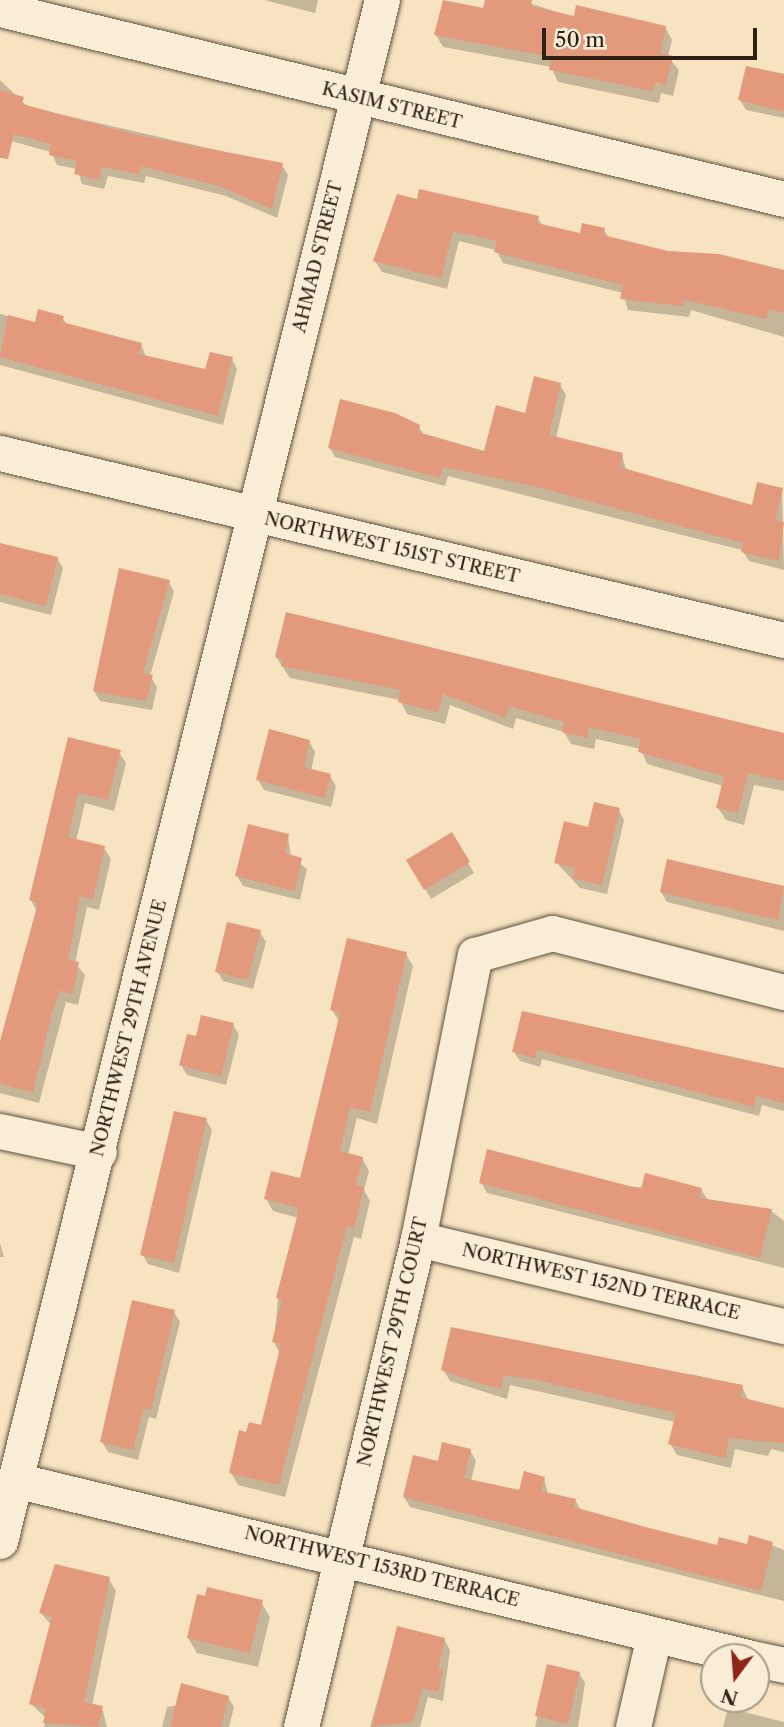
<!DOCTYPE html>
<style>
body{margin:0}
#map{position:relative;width:784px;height:1727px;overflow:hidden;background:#f7e3c0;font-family:"Libre Caslon Text",serif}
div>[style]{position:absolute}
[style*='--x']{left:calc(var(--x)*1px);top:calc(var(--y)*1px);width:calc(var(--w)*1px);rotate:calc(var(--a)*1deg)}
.shadow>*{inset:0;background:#0003}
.building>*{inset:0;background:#e3997c}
.roads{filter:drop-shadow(0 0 2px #605140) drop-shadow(0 0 2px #605140)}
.minor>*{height:35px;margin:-17.5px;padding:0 17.5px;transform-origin:17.5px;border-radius:17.5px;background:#faedd6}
span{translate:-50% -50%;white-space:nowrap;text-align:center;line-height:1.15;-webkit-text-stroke:5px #faedd6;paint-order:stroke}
.street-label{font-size:18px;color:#2e2015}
.north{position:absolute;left:700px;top:1643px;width:70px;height:70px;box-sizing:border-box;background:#faedd6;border:2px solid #a89b89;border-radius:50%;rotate:196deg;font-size:19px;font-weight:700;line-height:28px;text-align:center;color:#2e2015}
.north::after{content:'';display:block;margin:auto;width:24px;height:32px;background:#8f2418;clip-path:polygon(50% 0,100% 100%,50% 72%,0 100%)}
.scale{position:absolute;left:542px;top:28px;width:215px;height:32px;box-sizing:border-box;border:4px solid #2e2015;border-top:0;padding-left:9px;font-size:21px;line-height:24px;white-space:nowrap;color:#2e2015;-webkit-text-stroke:5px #faedd6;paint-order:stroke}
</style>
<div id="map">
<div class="shadow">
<i style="clip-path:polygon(264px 0,318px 0,315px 13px)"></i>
<i style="clip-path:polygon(486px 0,520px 0,575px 18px,665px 27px,672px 40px,668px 57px,679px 70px,673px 96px,661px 93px,659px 103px,558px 82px,551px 67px,443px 47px,436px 35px,484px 10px)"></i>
<i style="clip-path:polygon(784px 77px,784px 108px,745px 100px,784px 112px,784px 118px,746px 110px,740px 100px)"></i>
<i style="clip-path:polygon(0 80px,28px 107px,282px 165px,288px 175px,277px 218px,226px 196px,146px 176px,144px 183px,108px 176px,104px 189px,82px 184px,77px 169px,57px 165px,51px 152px,0 138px)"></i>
<i style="clip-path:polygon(418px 201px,537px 217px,543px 226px,581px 235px,604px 230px,609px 238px,668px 253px,784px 272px,784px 337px,691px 310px,689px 317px,628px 310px,623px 293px,503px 263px,496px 250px,459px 241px,447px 289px,382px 272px,375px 261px)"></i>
<i style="clip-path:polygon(0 314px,36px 324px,62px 317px,67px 325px,141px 344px,146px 357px,207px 372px,232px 359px,237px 369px,223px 425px,0 365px)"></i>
<i style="clip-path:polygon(560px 385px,566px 395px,556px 438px,622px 454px,626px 471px,753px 507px,782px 490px,784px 570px,749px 561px,742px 550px,448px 476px,445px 486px,335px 457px,330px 448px,419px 427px,424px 435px,485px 453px)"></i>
<i style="clip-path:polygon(0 544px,57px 558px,63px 568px,51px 615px,0 602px)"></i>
<i style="clip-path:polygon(169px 582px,174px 592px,150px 676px,157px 687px,152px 710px,100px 701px,94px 691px)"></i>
<i style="clip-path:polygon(287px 614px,784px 736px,784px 791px,754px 785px,744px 825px,726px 820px,718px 808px,723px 786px,647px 764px,641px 749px,596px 739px,594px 749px,571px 744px,564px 732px,516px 718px,513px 729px,450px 705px,445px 724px,407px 714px,400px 700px,290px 678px,276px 657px)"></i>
<i style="clip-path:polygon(69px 739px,119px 752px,126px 763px,114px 811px,85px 803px,76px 841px,104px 848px,111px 859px,99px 910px,87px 907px,75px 963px,85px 975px,78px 1005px,66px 1002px,39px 1103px,0 1093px,0 1049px,37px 912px,31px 900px)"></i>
<i style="clip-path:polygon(309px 741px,315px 752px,311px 771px,330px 776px,336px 786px,331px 807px,264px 790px,258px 780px)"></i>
<i style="clip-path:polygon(619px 810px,624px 820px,607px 894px,580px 888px,556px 862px)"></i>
<i style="clip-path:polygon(451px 835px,474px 873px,431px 899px,409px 861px)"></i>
<i style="clip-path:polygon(288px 836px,291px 857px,307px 869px,300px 900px,243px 886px,237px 876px)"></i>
<i style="clip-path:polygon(668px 861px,784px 888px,784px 931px,667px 902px,661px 892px)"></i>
<i style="clip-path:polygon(260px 932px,266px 942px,253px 989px,223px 981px,217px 971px)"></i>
<i style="clip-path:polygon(406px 954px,413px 966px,377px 1124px,357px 1118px,348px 1155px,362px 1158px,369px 1171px,364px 1190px,370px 1201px,361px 1239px,354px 1237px,285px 1497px,238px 1485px,231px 1473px,248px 1434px,263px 1427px,280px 1354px,274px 1342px,278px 1298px,299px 1218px,273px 1211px,266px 1199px,302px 1180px,340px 1023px,332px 1010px)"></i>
<i style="clip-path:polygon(524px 1013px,784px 1070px,784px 1111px,762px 1105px,759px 1116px,542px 1059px,540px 1067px,520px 1061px,514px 1052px)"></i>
<i style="clip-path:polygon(233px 1025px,239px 1035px,226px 1085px,187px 1075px,181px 1065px)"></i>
<i style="clip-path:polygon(206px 1120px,212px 1130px,179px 1273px,148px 1264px,142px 1254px)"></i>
<i style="clip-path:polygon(481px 1182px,701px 1189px,707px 1199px,771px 1211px,784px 1221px,784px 1268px,487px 1193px)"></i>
<i style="clip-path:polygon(0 1243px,4px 1257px,0 1257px)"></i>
<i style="clip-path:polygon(174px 1312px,180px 1322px,156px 1419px,149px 1417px,138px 1460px,108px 1452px,102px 1442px)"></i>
<i style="clip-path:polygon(443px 1369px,690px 1379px,691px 1374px,742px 1386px,748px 1400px,784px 1409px,784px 1452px,771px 1449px,768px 1456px,735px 1449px,731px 1468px,677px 1455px,670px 1443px,675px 1422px,510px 1385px,507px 1399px,450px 1381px)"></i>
<i style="clip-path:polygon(470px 1450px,476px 1461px,471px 1481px,520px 1492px,544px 1478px,548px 1494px,575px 1500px,581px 1510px,718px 1547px,748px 1546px,751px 1537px,784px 1550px,784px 1601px,410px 1507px,404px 1497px,439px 1464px)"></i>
<i style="clip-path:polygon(109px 1579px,116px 1591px,92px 1706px,102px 1708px,107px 1727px,44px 1727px,46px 1718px,31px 1704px,51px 1625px,41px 1613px)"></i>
<i style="clip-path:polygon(261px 1602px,270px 1617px,258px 1667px,197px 1653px,188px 1638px)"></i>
<i style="clip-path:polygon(398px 1628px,444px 1639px,450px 1650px,443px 1701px,428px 1697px,420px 1727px,370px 1727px)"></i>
<i style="clip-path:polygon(549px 1666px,579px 1673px,585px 1683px,578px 1727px,535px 1727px)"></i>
<i style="clip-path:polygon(228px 1697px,234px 1707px,229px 1727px,162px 1727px,167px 1707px)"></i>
<i style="clip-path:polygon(728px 1708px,784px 1722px,784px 1727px,723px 1727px)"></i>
</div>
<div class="building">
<i style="clip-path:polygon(443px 0,483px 8px,485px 0,532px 0,531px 6px,574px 16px,576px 5px,666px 26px,660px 53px,673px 56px,666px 85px,655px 82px,653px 91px,549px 70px,552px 57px,434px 35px)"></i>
<i style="clip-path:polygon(746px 66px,784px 74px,784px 112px,738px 100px)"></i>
<i style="clip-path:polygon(0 90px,24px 97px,22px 104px,137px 135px,283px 163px,272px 209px,219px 186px,141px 166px,139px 174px,102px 167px,99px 180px,74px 174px,77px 161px,49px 155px,51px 144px,14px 134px,8px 159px,0 158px)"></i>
<i style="clip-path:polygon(419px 189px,539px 216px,537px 223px,580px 233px,582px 223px,605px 228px,603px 235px,668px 251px,719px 254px,784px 270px,784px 313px,769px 309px,766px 319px,685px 300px,683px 306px,620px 299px,623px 285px,494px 252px,497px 241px,453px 231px,441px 278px,373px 261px,397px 194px,417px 199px)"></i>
<i style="clip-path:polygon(38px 309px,64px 316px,62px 322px,142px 343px,139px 354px,205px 369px,210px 352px,233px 357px,218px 416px,0 357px,8px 315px,35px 322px)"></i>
<i style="clip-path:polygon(534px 376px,561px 383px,549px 435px,623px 453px,620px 467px,752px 505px,757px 482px,783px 488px,775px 520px,784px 522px,779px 561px,741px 552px,743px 543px,534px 486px,443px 467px,440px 478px,328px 448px,340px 399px,395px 413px,420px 425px,418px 432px,484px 451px,496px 405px,525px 413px)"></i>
<i style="clip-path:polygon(0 543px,58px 557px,46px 606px,0 594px)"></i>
<i style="clip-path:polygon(119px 568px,170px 580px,143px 673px,153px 675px,146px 701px,93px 691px)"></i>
<i style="clip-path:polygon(286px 612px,784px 733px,784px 781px,748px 773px,738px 813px,716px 808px,724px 776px,638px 752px,641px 739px,589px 727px,587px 738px,562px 732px,564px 722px,509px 706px,506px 718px,443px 694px,438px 712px,398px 702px,401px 690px,281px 666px,283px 659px,275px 657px)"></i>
<i style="clip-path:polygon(269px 729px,310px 740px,304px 767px,331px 774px,325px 798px,256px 780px)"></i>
<i style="clip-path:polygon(68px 737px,121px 750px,108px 800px,78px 793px,68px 837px,105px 846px,93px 899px,80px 896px,68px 960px,79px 962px,76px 979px,72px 994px,60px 991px,52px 1013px,33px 1092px,0 1084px,0 1041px,38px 903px,29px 900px)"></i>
<i style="clip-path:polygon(594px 802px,620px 808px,602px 885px,573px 878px,575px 868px,554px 863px,564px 821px,588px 827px)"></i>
<i style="clip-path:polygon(248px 824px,289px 834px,285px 853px,302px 858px,295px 891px,235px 876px)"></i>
<i style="clip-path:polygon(452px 832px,470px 862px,424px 890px,406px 860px)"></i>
<i style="clip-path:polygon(667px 859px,784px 886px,778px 920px,660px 892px)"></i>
<i style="clip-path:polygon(227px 922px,261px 930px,248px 980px,215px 972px)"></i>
<i style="clip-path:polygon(347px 938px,407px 952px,370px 1112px,350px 1107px,340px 1151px,363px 1157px,356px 1185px,364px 1187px,354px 1228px,347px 1226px,279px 1485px,229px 1473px,239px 1430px,246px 1432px,249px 1422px,261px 1425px,281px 1344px,272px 1342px,282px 1300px,276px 1298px,298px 1213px,296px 1207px,264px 1199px,271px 1171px,300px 1178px,340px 1013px,330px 1010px)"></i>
<i style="clip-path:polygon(522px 1011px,784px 1068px,784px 1103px,756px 1096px,754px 1107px,537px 1050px,535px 1058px,512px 1052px)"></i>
<i style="clip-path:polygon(201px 1015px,234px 1023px,221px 1076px,179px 1065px,187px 1034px,196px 1036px)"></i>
<i style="clip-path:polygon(174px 1111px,207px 1118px,174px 1263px,140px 1255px)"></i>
<i style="clip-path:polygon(487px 1149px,641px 1189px,645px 1173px,702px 1188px,699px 1198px,772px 1209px,760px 1258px,479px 1183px)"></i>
<i style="clip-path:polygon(132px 1300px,175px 1310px,151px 1410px,144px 1408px,133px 1450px,100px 1442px)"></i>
<i style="clip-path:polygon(451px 1327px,743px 1385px,740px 1397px,784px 1408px,784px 1443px,729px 1438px,725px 1458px,668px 1444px,676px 1413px,537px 1380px,504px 1375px,501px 1389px,478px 1383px,441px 1370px)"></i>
<i style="clip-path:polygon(442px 1442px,471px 1449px,464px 1478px,519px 1490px,524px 1471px,545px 1477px,541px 1491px,576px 1499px,574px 1507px,649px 1528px,717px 1545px,719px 1537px,747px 1544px,749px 1535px,773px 1542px,761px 1591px,403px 1497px,413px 1455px,438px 1461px)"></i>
<i style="clip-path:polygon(55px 1564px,110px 1577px,84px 1702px,103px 1706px,98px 1727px,43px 1723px,46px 1709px,29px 1704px,52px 1616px,39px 1613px)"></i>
<i style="clip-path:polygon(207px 1587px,263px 1600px,250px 1653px,187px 1638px,197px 1594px,205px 1596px)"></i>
<i style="clip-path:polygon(397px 1626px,445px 1638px,438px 1669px,443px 1670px,438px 1692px,423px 1688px,413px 1722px,372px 1727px)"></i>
<i style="clip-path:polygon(547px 1664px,580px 1672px,568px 1724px,535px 1716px)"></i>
<i style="clip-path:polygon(181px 1683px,229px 1696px,221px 1727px,170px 1727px)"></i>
</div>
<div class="roads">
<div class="minor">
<i style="--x:0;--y:9;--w:807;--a:13.62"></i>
<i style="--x:0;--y:453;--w:806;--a:13.42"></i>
<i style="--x:0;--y:1131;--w:101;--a:12"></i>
<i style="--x:418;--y:1239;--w:376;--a:13.4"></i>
<i style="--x:15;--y:1480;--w:754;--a:13.58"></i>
<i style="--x:0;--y:1541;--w:1588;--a:-76.08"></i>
<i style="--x:756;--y:1659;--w:29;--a:12"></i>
<i style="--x:301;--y:1727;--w:502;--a:-76.52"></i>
<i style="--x:418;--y:1239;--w:290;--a:-78.7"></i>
<i style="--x:475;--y:955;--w:80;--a:-15.9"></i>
<i style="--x:552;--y:933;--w:239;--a:14.3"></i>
<i style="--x:633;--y:1727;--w:94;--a:-77.1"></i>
</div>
</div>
<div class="street-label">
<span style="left:392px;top:106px;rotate:14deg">KASIM STREET</span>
<span style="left:318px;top:257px;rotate:-76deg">AHMAD STREET</span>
<span style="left:392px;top:548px;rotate:13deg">NORTHWEST 151ST STREET</span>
<span style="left:129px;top:1028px;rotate:-76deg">NORTHWEST 29TH AVENUE</span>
<span style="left:601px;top:1282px;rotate:13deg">NORTHWEST 152ND TERRACE</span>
<span style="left:393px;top:1342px;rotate:-77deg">NORTHWEST 29TH COURT</span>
<span style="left:382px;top:1567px;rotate:14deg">NORTHWEST 153RD TERRACE</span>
</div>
<div class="north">N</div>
<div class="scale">50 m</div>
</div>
